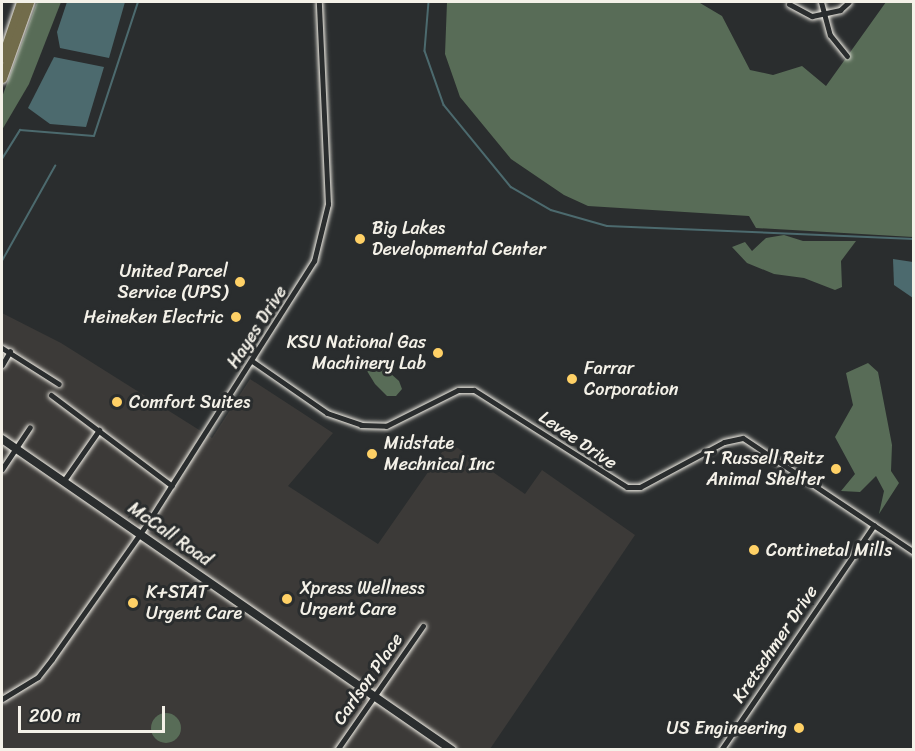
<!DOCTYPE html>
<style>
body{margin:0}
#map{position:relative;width:915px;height:751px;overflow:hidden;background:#2a2d2e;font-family:Sriracha,sans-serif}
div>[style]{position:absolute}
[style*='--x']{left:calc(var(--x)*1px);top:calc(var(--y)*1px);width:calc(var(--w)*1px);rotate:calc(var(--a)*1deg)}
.built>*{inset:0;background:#3c3a38}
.green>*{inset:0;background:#586c57}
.round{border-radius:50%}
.water>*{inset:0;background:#4c6a6e}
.stream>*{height:1.5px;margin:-0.75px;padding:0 0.75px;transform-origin:0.75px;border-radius:0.75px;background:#4c6a6e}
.roads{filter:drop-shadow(0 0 2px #f4f1e8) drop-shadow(0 0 2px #f4f1e8)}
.minor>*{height:5px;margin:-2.5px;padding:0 2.5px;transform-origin:2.5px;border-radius:2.5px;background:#2a2d2e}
.secondary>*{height:8px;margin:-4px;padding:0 4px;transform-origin:4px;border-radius:4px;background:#2a2d2e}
.trunk>*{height:9px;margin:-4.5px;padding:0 4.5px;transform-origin:4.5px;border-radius:4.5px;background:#726c4b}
.dots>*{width:16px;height:16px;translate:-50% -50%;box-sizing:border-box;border:3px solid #2a2d2e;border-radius:50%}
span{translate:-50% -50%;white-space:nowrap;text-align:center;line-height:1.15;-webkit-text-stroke:6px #2a2d2e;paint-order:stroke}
.poi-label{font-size:18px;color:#f4f1e8}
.left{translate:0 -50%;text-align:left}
.right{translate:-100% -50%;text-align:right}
.street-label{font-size:18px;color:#f4f1e8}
.frame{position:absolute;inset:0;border:3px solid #f4f1e8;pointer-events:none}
.scale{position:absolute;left:18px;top:706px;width:147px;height:27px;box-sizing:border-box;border:3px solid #f4f1e8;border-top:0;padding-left:8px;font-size:18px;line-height:21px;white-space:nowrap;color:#f4f1e8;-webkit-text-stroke:4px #2a2d2e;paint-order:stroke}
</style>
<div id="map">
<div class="built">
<i style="clip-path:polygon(2px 313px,61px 343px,212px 438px,250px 379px,333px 433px,288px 486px,378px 544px,449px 442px,525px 494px,542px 470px,635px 535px,490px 749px,2px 749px)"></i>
</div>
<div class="green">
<i style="clip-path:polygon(37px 2px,61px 2px,29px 84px,2px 130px,2px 97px)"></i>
<i style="clip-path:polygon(447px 2px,700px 3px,722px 16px,750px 70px,773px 75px,802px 66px,826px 86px,886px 2px,913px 2px,913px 237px,756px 228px,749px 216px,588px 206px,564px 195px,511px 159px,460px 97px,445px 54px)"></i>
<i style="clip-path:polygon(784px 235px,803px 241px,856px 241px,841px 261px,842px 287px,835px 290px,804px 278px,774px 274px,747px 263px,732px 247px,745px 242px,752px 251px,766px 238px)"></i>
<i style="clip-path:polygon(371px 363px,381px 365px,399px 381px,402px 389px,396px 396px,387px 396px,375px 384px,367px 371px)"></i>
<i style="clip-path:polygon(868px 363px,878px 372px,892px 445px,891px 471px,899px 483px,879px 514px,884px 491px,876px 476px,860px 492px,841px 491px,855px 474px,835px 437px,853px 405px,846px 373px)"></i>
<i class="round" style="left:151px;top:713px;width:30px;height:30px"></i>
</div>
<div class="water">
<i style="clip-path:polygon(67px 2px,125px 2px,109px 58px,60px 48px,57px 32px)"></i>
<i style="clip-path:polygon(54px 57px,104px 67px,86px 127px,50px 124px,28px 108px)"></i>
<i style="clip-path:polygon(893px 259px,913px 262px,913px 298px,894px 285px)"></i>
</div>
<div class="stream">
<i style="--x:429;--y:2;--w:49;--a:94.7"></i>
<i style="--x:425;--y:51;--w:57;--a:70.6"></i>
<i style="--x:444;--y:105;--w:106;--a:50.7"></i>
<i style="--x:511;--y:187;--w:46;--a:29.9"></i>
<i style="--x:551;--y:210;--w:58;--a:15.9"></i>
<i style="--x:607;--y:226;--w:307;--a:2.4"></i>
<i style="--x:2;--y:159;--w:34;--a:-58"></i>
<i style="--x:20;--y:130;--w:74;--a:4.6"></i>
<i style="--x:94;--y:136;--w:141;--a:-71.8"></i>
<i style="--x:2;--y:261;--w:109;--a:-60.8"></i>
</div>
<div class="roads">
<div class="minor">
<i style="--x:821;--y:2;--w:34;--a:75"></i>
<i style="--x:830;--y:35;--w:27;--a:51"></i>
<i style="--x:789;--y:4;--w:26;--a:28"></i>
<i style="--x:812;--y:16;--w:29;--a:-12"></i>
<i style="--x:840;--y:10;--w:12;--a:-42"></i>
<i style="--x:2;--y:348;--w:67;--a:32.3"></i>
<i style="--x:252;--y:361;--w:91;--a:34.7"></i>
<i style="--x:327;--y:413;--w:36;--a:19"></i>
<i style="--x:361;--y:425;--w:25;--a:2"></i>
<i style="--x:386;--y:426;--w:80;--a:-26.6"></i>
<i style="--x:458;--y:390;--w:16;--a:0"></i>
<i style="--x:474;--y:390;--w:181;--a:32.4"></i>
<i style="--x:627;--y:487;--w:13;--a:0"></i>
<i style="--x:640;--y:487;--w:95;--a:-28.2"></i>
<i style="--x:724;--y:442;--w:19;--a:-12"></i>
<i style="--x:743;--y:438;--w:206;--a:33.7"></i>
<i style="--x:2;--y:365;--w:16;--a:-60"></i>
<i style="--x:51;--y:395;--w:151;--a:36.9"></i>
<i style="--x:2;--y:469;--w:50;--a:-56.3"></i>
<i style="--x:65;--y:479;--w:60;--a:-55.2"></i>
<i style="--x:2;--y:699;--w:42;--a:-31.4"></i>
<i style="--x:38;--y:677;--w:23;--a:-52"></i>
<i style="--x:52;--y:659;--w:165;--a:-54.9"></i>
<i style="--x:147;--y:524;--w:312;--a:-57.6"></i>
<i style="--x:314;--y:261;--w:59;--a:-76.2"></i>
<i style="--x:328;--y:204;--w:202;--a:-92.6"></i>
<i style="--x:337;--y:750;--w:151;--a:-55.3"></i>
<i style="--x:721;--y:750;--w:272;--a:-55.8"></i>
</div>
<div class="secondary">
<i style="--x:2;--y:439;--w:547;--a:34.65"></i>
</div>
<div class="trunk">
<i style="--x:2;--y:58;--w:59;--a:-71.3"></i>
<i style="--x:2;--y:78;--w:81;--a:-70.4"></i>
</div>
</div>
<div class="dots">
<i style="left:360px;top:239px;background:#ffd166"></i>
<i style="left:240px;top:282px;background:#ffd166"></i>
<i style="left:236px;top:317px;background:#ffd166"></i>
<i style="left:438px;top:353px;background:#ffd166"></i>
<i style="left:572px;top:379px;background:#ffd166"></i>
<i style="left:117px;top:402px;background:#ffd166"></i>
<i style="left:372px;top:454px;background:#ffd166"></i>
<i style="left:836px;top:469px;background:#ffd166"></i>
<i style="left:754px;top:550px;background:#ffd166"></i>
<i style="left:287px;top:599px;background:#ffd166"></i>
<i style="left:133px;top:603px;background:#ffd166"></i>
<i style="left:799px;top:728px;background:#ffd166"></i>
</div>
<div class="poi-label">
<span class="left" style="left:372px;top:239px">Big Lakes<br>Developmental Center</span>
<span class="right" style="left:228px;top:282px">United Parcel<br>Service (UPS)</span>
<span class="right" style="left:224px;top:317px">Heineken Electric</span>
<span class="right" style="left:426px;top:353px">KSU National Gas<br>Machinery Lab</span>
<span class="left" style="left:584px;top:379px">Farrar<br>Corporation</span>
<span class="left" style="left:129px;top:402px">Comfort Suites</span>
<span class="left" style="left:384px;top:454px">Midstate<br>Mechnical Inc</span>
<span class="right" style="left:824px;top:469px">T. Russell Reitz<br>Animal Shelter</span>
<span class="left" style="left:766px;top:550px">Continetal Mills</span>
<span class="left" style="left:300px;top:599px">Xpress Wellness<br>Urgent Care</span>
<span class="left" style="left:146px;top:603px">K+STAT<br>Urgent Care</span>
<span class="right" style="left:787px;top:728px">US Engineering</span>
</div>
<div class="street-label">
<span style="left:257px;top:327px;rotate:-57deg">Hayes Drive</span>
<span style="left:578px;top:440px;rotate:34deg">Levee Drive</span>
<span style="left:170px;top:534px;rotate:35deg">McCall Road</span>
<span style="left:775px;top:644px;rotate:-56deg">Kretschmer Drive</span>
<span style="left:368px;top:679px;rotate:-55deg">Carlson Place</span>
</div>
<div class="frame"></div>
<div class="scale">200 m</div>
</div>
